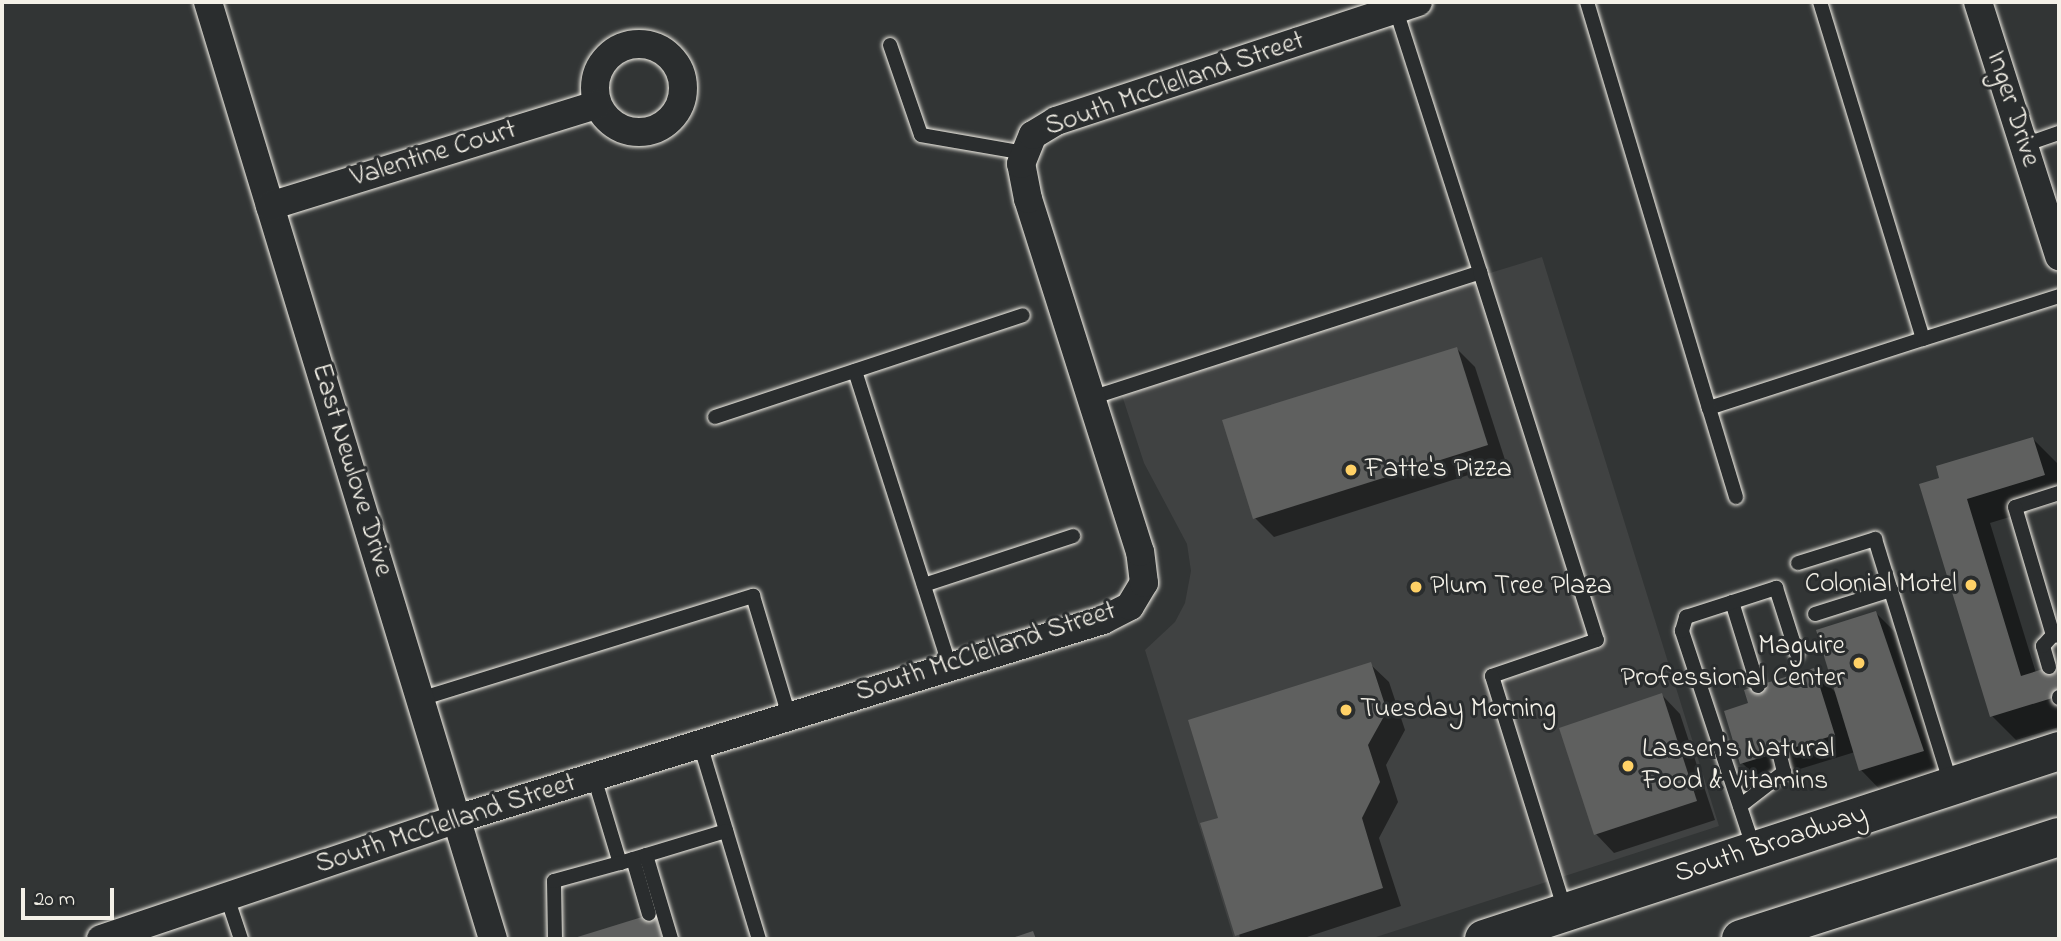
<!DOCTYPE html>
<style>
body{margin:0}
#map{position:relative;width:2061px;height:941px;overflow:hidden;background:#323535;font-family:"Indie Flower",sans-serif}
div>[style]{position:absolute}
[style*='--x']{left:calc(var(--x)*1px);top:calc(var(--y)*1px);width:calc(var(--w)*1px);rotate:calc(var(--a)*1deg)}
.built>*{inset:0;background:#404242}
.shadow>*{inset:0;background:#0007}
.building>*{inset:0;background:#5f605f}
.roads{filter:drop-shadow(0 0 2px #f4f1e8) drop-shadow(0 0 2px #f4f1e8)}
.lane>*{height:14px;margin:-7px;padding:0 7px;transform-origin:7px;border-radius:7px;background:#2a2d2e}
.street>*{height:28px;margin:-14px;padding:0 14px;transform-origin:14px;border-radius:14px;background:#2a2d2e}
.street>.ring{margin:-14px;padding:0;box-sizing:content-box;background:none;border:28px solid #2a2d2e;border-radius:50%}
.primary>*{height:38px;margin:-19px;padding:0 19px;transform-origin:19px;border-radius:19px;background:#2a2d2e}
.dots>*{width:19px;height:19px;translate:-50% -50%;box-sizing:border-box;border:4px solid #2a2d2e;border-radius:50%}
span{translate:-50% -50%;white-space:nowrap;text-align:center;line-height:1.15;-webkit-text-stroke:6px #2a2d2e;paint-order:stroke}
.street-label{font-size:28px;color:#f4f1e8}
.poi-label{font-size:28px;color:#f4f1e8}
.left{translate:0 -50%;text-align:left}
.right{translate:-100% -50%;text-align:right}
.frame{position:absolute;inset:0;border:4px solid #f4f1e8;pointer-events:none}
.scale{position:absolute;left:21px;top:888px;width:93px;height:32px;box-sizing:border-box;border:4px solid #f4f1e8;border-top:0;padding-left:9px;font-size:21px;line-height:24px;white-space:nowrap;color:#f4f1e8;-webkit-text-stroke:5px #2a2d2e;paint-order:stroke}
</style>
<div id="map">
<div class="built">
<i style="clip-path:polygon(1542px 257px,1719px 826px,1370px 939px,1234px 939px,1145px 650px,1175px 622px,1185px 603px,1191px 571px,1187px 544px,1144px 463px,1119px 386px)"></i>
</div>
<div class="shadow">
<i style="clip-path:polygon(1457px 349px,1475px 367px,1506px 463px,1274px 537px,1255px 518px)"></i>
<i style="clip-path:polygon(2033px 439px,2057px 463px,2059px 502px,1990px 523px,2036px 673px,2059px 666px,2059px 727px,2016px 740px,1992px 716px,1921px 486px)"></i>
<i style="clip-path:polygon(1876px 613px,1908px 645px,1955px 783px,1892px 802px,1861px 770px,1855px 752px,1761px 781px,1742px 763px,1750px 704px,1814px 670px,1837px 694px)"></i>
<i style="clip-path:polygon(1370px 664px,1389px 682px,1405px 730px,1386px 765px,1398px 802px,1379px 838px,1401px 906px,1301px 939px,1240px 939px,1220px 819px)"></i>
<i style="clip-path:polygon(1662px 695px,1680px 714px,1715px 820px,1614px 853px,1596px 834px)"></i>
<i style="clip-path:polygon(654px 915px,675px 939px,575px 939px)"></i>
</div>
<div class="building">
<i style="clip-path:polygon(1457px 347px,1488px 445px,1253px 519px,1222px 420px)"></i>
<i style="clip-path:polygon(2033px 437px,2045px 475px,1967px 499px,2021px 676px,2059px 664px,2059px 696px,1990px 717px,1919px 484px,1939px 478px,1936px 466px)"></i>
<i style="clip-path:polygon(1876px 611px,1924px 751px,1859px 771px,1816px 630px)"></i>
<i style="clip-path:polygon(1371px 662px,1387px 711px,1368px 745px,1380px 782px,1362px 818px,1383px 888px,1235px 936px,1200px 823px,1218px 818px,1188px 720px)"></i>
<i style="clip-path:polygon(1814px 668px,1835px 735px,1740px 764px,1724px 711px,1748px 703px,1744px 690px)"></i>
<i style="clip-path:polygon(1662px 693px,1697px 801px,1594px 835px,1559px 728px)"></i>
<i style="clip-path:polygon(655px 913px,663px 939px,571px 939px)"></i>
<i style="clip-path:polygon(1033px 931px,1036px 939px,1009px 939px)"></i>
</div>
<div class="roads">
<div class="lane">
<i style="--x:1587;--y:2;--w:424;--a:73.3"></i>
<i style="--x:1709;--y:408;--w:225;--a:-17.9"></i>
<i style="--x:1820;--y:2;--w:352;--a:73"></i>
<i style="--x:1923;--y:339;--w:143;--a:-17.5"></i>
<i style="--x:1395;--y:7;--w:278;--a:72.2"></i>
<i style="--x:890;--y:45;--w:95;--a:71"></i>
<i style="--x:921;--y:135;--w:106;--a:9.8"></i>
<i style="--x:2024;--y:145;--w:37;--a:-19"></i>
<i style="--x:855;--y:371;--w:311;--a:72.2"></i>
<i style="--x:1091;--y:398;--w:409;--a:-17.9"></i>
<i style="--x:1480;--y:272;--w:386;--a:72.4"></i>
<i style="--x:1597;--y:640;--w:111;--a:161.1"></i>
<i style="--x:1492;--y:676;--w:246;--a:72.7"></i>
<i style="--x:1709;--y:408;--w:93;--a:73.1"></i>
<i style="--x:715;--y:417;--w:324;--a:-18.3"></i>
<i style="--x:2059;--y:493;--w:46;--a:162.3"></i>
<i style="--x:2015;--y:507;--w:134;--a:73.5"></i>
<i style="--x:2053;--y:635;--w:6;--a:9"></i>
<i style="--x:1798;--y:563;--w:81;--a:-17.3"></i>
<i style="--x:1875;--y:539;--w:257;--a:72.8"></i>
<i style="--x:924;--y:585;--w:157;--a:-18.2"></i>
<i style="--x:1732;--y:602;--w:88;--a:72.8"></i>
<i style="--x:1815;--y:614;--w:80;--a:-17.5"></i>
<i style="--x:2049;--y:667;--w:22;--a:-106"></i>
<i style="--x:2043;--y:646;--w:15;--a:-48"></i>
<i style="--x:2059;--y:697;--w:1;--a:90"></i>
<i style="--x:420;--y:699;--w:349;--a:-17.2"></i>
<i style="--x:753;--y:596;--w:125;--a:73.3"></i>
<i style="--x:700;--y:744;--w:204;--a:73.2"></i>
<i style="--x:594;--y:777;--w:90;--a:73.2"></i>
<i style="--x:620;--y:863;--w:111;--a:-16.8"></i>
<i style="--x:1740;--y:806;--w:56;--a:-37.7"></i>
<i style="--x:1784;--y:772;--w:21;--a:-104"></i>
<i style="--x:1754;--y:849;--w:230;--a:-108.3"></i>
<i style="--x:1682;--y:631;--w:15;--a:-74"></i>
<i style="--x:1686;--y:617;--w:95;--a:-17.9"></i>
<i style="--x:1776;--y:588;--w:69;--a:72.3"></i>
<i style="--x:646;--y:855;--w:88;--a:73.4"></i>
<i style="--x:633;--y:859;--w:57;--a:73.8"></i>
<i style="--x:227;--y:897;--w:44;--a:71.6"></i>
<i style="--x:555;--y:939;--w:58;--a:-91"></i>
<i style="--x:554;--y:881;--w:68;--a:-15.3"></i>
</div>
<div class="street">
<i style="--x:208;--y:2;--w:979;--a:73.08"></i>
<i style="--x:1978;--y:2;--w:267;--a:72.3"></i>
<i class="ring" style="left:595px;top:44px;width:60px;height:60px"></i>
<i style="--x:270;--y:206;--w:342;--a:-17.2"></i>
<i style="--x:101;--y:939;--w:376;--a:-18.6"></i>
<i style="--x:457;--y:819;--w:676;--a:-17.12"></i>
<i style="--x:1103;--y:620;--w:30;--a:-27"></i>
<i style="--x:1130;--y:606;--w:27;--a:-59"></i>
<i style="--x:1144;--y:583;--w:31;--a:-97"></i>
<i style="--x:1140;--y:552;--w:370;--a:-107.6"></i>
<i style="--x:1028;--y:199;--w:36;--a:-101"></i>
<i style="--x:1021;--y:164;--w:31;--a:-68"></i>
<i style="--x:1033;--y:135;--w:27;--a:-31"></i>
<i style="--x:1056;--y:121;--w:381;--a:-18.2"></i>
</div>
<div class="primary">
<i style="--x:1484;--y:939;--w:605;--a:-18.11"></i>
<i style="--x:1741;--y:939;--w:334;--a:-17.8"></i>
</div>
</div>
<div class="dots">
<i style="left:1351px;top:470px;background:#ffd166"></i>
<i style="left:1971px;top:585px;background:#ffd166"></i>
<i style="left:1416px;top:587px;background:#ffd166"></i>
<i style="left:1859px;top:663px;background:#ffd166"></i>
<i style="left:1346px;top:710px;background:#ffd166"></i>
<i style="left:1628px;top:766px;background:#ffd166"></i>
</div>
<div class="street-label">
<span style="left:1175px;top:85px;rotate:-19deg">South McClelland Street</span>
<span style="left:2012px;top:109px;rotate:72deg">Inger Drive</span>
<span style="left:434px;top:155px;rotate:-17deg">Valentine Court</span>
<span style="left:351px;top:470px;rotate:73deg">East Newlove Drive</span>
<span style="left:986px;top:653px;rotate:-18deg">South McClelland Street</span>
<span style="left:446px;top:825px;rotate:-18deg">South McClelland Street</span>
<span style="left:1771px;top:845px;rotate:-18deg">South Broadway</span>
</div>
<div class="poi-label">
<span class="left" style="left:1365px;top:470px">Fatte's Pizza</span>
<span class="right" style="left:1957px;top:585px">Colonial Motel</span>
<span class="left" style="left:1430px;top:587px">Plum Tree Plaza</span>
<span class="right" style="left:1845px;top:663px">Maguire<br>Professional Center</span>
<span class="left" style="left:1360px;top:710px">Tuesday Morning</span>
<span class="left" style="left:1642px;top:766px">Lassen's Natural<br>Food &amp; Vitamins</span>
</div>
<div class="frame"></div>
<div class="scale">20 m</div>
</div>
